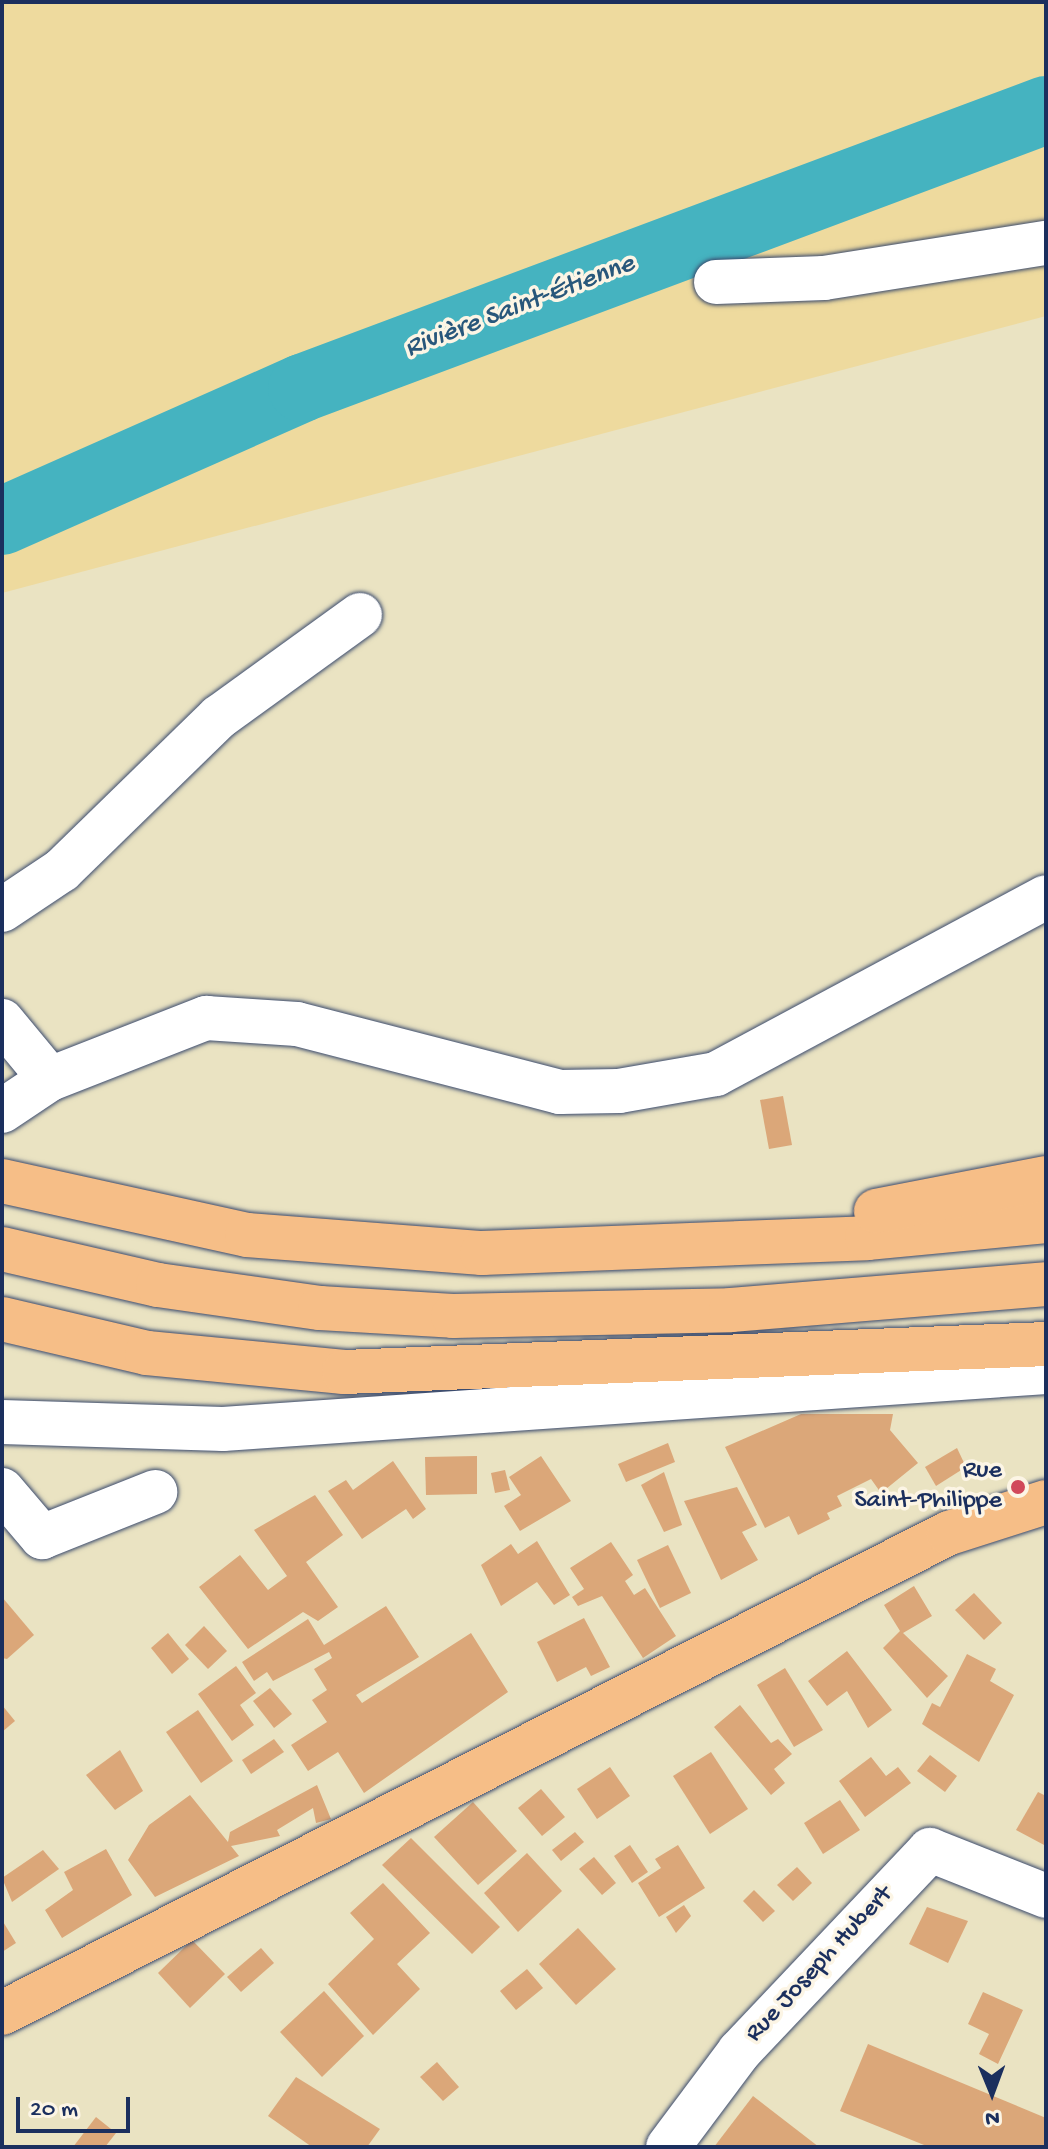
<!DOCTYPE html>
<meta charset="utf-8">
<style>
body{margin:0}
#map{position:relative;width:1048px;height:2149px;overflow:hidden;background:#eae3c2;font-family:"Gochi Hand",sans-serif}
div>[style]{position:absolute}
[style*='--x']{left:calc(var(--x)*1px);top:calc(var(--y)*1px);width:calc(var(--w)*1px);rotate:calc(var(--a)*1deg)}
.sand>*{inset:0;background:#eeda9e}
.river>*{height:68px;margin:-34px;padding:0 34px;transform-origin:34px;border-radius:34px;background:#45b3c0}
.building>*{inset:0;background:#dba779}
.roads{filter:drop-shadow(0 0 2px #3a4a6d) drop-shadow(0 0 2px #3a4a6d)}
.minor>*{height:44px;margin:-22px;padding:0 22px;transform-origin:22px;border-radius:22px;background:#fff}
.major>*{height:44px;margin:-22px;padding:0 22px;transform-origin:22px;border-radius:22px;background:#f6be87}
.highway>*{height:44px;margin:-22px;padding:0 22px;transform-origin:22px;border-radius:22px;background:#f6be87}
.dots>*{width:22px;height:22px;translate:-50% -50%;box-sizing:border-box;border:4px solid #fcf5e5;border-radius:50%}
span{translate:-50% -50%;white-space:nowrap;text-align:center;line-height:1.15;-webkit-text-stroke:7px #fcf5e5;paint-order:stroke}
.poi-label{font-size:26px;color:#1b2f5e}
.right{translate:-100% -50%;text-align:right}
.street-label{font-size:26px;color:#1b2f5e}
.water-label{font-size:28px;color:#28577b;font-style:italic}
.frame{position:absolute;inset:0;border:4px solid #1b2f5e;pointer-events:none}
.north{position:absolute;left:952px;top:2053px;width:80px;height:80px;-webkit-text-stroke:6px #fcf5e5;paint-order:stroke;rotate:179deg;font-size:22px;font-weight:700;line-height:32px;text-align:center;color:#1b2f5e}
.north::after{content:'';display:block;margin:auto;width:28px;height:36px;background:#1b2f5e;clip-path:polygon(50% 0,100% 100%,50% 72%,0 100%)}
.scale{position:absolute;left:16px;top:2097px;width:114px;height:36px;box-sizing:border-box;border:4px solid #1b2f5e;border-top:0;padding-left:10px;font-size:24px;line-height:28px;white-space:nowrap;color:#1b2f5e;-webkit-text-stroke:6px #fcf5e5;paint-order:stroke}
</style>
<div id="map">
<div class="sand">
<i style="clip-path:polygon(2px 2px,1046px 2px,1046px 316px,2px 593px)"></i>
</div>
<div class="river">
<i style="--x:2;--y:521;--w:328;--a:-23.9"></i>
<i style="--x:302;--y:388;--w:794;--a:-20.49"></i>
</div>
<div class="building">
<i style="clip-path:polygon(783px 1096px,792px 1145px,769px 1149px,760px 1100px)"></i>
<i style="clip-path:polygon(801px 1414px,893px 1414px,890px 1430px,918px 1463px,881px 1493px,871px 1479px,837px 1496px,842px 1506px,827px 1513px,830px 1519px,798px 1535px,789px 1516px,765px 1528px,725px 1447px)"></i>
<i style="clip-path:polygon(668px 1443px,675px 1462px,626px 1482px,618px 1464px)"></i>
<i style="clip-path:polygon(957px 1448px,966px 1467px,936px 1486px,925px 1467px)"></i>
<i style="clip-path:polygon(477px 1456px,477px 1494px,426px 1495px,425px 1457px)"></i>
<i style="clip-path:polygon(541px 1456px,571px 1501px,520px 1531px,504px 1506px,521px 1495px,509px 1477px)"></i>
<i style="clip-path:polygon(393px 1461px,426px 1509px,413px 1519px,406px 1509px,362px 1539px,328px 1491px,346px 1480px,353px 1490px)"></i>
<i style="clip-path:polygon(505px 1470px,510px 1490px,495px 1493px,491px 1473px)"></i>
<i style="clip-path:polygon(664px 1472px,682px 1525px,664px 1532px,641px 1485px)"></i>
<i style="clip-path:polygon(737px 1487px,757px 1525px,742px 1532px,758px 1560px,721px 1580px,684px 1501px)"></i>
<i style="clip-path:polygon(315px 1495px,343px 1535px,306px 1562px,338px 1607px,318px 1621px,303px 1612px,248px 1649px,199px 1587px,240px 1555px,268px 1590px,287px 1576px,254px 1530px)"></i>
<i style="clip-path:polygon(537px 1541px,570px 1595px,554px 1605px,537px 1582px,501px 1606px,481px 1565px,511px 1544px,518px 1554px)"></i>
<i style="clip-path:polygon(611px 1542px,633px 1575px,625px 1581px,634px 1595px,645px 1588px,676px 1636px,643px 1658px,602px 1596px,578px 1606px,572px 1597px,584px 1589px,570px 1568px)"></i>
<i style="clip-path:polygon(668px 1545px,691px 1593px,660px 1608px,637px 1560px)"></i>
<i style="clip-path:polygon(914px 1586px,932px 1616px,903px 1633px,948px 1676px,927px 1698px,883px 1648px,900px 1631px,884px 1605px)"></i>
<i style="clip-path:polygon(974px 1593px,1002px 1623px,984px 1640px,955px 1610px)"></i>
<i style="clip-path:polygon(2px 1597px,34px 1635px,7px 1659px,2px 1658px)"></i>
<i style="clip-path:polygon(386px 1606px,419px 1657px,356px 1695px,362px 1703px,471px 1633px,508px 1692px,364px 1793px,338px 1752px,308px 1771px,291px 1745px,327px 1722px,312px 1700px,327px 1690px,314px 1669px,332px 1658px,329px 1652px,273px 1681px,267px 1672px,254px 1681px,242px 1662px,308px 1619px,324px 1645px)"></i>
<i style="clip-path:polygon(584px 1618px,610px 1667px,591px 1676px,586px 1667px,557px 1682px,537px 1642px)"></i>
<i style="clip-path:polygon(204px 1626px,227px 1651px,208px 1669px,185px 1645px)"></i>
<i style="clip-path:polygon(168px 1633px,189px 1659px,172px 1674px,151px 1648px)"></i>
<i style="clip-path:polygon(847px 1651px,892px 1710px,868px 1728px,847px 1691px,827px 1706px,808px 1681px)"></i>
<i style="clip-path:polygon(967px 1654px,996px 1669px,990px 1681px,1014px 1695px,979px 1762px,922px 1724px,932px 1703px,940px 1707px)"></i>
<i style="clip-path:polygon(236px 1666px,256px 1693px,240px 1705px,254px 1725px,232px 1741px,198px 1694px)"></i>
<i style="clip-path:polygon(785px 1668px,823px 1730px,794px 1747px,757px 1685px)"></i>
<i style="clip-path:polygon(270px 1688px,292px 1714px,274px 1728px,253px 1701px)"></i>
<i style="clip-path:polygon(2px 1705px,15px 1721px,2px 1732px)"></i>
<i style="clip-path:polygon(740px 1705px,771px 1743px,778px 1739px,792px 1754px,774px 1769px,785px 1783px,771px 1795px,714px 1727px)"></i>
<i style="clip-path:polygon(198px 1710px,233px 1761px,201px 1783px,166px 1732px)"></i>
<i style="clip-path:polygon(274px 1739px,284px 1752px,251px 1774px,242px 1760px)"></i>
<i style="clip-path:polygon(120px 1750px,143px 1791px,115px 1810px,86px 1775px)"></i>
<i style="clip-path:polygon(711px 1752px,748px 1809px,710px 1834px,673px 1776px)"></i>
<i style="clip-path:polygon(930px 1755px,957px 1776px,945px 1792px,917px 1771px)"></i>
<i style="clip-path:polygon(871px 1757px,886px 1776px,898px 1767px,911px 1783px,865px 1817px,839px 1781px)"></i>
<i style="clip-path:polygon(610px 1767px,630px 1796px,597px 1819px,577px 1789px)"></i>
<i style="clip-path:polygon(317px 1785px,331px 1819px,316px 1823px,313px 1808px,277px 1830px,280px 1836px,231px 1846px,239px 1856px,155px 1897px,128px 1860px,149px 1825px,190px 1795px,228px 1842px,230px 1832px)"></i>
<i style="clip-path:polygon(541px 1789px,565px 1817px,542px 1836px,518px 1808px)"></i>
<i style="clip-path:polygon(1038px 1792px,1046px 1796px,1046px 1846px,1016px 1830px)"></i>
<i style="clip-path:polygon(840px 1800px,860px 1830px,823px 1854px,804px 1823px)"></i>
<i style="clip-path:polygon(473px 1802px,517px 1851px,478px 1885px,434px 1837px)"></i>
<i style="clip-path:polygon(575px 1832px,584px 1842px,561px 1861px,552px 1850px)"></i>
<i style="clip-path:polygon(411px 1838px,500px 1927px,472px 1954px,382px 1865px)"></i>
<i style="clip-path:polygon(630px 1845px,648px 1872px,632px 1883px,614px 1856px)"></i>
<i style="clip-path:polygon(678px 1845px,705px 1888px,659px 1917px,638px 1883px,661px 1868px,655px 1859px)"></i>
<i style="clip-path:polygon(106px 1849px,132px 1895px,62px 1938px,45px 1910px,73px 1890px,64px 1872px)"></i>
<i style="clip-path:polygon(43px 1850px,59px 1869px,12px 1902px,2px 1878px)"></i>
<i style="clip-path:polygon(527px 1853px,562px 1891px,518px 1932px,484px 1893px)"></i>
<i style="clip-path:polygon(594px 1857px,616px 1883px,602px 1895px,579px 1869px)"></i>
<i style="clip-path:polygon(797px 1867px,812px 1883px,793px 1901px,777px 1885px)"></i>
<i style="clip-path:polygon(383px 1883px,430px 1933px,397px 1964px,420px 1989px,373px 2035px,328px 1984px,374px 1939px,350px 1913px)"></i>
<i style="clip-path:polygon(754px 1890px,775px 1911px,763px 1922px,743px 1901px)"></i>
<i style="clip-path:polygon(684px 1905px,691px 1916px,676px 1933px,666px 1917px)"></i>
<i style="clip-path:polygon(927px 1907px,968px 1921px,948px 1963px,909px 1944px)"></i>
<i style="clip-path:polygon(2px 1920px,16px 1943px,2px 1952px)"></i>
<i style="clip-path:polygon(578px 1928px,616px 1969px,576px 2005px,539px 1964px)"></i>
<i style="clip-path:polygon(192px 1940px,225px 1974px,190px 2008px,158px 1973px)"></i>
<i style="clip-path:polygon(261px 1948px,274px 1963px,241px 1992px,227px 1977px)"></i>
<i style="clip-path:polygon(527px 1969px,543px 1988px,516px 2010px,500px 1991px)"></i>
<i style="clip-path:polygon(324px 1991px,364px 2036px,322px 2077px,280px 2032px)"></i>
<i style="clip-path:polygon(983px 1992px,1023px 2010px,998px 2064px,979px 2054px,989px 2034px,968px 2024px)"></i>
<i style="clip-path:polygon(868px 2044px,1046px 2118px,1046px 2147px,929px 2147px,840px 2111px)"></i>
<i style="clip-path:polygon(437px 2062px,459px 2087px,443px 2101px,420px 2077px)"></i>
<i style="clip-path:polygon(296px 2077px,380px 2129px,367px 2147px,312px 2147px,268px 2116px)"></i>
<i style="clip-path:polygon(753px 2096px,819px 2147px,714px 2147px)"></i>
<i style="clip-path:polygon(96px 2117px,116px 2133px,105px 2147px,73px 2147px)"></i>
</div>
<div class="roads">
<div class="minor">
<i style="--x:716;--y:282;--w:108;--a:-2.1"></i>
<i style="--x:824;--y:278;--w:225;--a:-9"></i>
<i style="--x:2;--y:910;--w:72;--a:-33.7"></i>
<i style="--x:62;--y:870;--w:219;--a:-44.3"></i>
<i style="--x:219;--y:717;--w:174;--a:-35.9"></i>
<i style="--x:2;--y:1021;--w:75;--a:50.4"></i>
<i style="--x:2;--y:1111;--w:58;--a:-33.7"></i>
<i style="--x:50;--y:1079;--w:168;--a:-21.4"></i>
<i style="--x:206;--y:1018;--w:91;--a:3.8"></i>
<i style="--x:297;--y:1024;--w:272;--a:14.5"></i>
<i style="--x:560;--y:1092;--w:59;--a:-1"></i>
<i style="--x:619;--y:1091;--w:98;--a:-9.9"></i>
<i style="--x:716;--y:1074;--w:374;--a:-28.2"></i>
<i style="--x:2;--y:1422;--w:221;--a:1.8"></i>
<i style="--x:223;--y:1429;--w:825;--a:-3.96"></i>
<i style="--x:2;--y:1490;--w:62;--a:49.6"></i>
<i style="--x:42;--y:1537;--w:122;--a:-21.7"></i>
<i style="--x:668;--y:2147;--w:119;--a:-53.2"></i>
<i style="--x:739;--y:2052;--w:278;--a:-46.6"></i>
<i style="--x:930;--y:1850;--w:125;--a:21.6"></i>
</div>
<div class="major">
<i style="--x:2;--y:2013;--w:1062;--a:-26.88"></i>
<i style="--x:949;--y:1533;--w:102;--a:-17.7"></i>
</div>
<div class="highway">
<i style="--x:2;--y:1181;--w:251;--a:12.4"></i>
<i style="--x:247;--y:1235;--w:236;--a:4.4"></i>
<i style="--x:482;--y:1253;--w:385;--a:-2.2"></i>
<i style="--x:867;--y:1238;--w:180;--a:-5.4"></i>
<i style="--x:876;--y:1211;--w:173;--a:-11"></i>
<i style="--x:2;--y:1249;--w:160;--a:13"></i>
<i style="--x:158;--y:1285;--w:164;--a:8.1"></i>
<i style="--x:320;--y:1308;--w:133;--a:3.4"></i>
<i style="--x:453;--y:1316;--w:278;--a:-1.2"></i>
<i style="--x:731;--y:1310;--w:316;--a:-4.7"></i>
<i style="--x:2;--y:1319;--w:149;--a:13.2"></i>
<i style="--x:147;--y:1353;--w:198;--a:5.5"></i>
<i style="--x:344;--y:1372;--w:703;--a:-2.28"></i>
</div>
</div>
<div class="dots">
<i style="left:1018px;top:1487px;background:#d1495b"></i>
</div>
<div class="poi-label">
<span class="right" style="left:1002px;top:1487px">Rue<br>Saint-Philippe</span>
</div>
<div class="street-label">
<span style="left:820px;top:1965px;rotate:-47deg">Rue Joseph Hubert</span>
</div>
<div class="water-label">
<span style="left:520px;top:307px;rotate:-21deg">Rivière Saint-Étienne</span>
</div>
<div class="frame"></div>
<div class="north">N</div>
<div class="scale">20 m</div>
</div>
